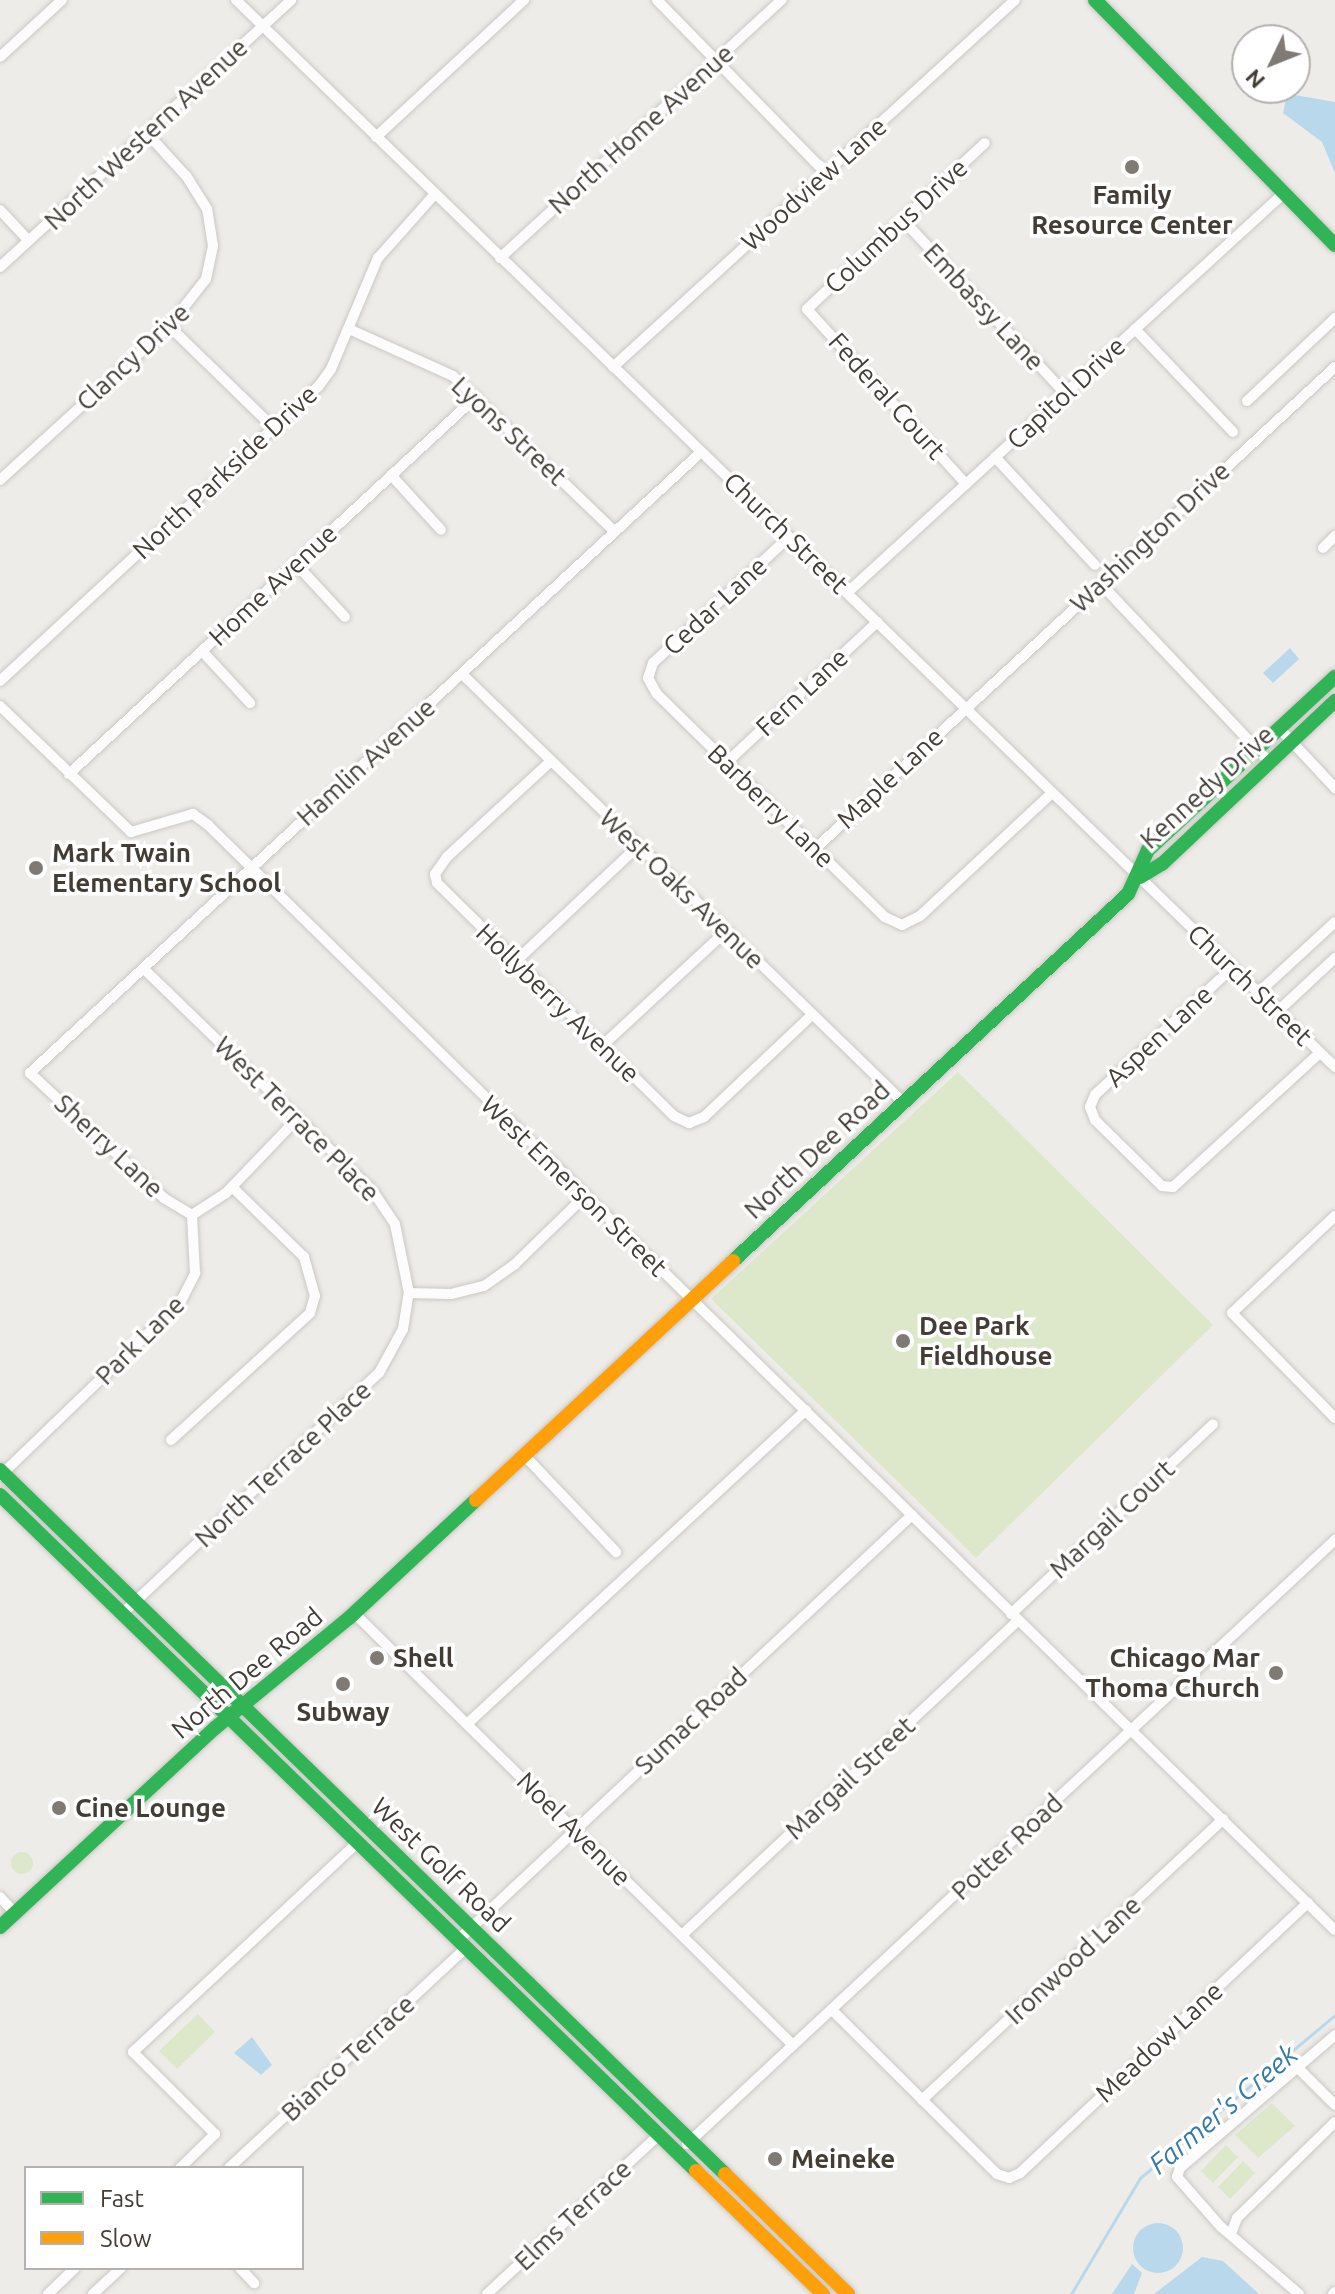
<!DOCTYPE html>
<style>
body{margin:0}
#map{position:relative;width:1335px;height:2294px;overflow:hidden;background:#eeece8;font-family:Ubuntu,sans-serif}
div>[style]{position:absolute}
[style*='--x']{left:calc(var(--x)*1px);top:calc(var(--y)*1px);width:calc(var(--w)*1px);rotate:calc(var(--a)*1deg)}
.green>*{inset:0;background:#dce8c9}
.round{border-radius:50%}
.water>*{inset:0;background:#bad8eb}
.stream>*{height:3px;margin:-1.5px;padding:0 1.5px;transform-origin:1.5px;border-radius:1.5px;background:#bad8eb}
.roads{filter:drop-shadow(0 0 2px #cac8c4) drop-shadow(0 0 2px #cac8c4)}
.street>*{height:10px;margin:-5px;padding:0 5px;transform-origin:5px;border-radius:5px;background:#fcfcfc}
.fast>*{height:14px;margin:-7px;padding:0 7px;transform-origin:7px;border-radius:7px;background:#30b455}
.slow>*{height:14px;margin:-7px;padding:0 7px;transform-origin:7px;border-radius:7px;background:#ff9f0a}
.dots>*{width:22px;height:22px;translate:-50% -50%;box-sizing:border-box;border:4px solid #fff;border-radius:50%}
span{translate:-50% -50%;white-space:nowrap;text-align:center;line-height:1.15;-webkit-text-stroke:7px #fff;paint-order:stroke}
.street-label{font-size:26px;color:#433d35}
.poi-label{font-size:26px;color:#433d35;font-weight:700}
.left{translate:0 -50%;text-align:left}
.right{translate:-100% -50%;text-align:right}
.water-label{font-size:28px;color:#357ba9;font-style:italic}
.legend{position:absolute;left:24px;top:2166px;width:280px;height:104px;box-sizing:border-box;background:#fff;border:2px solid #b4b1ae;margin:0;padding:10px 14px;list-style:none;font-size:24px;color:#433d35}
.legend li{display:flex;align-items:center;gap:16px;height:40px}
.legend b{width:40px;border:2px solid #b4b1ae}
.north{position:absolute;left:1231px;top:24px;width:80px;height:80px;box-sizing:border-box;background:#fff;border:2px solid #b4b1ae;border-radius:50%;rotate:227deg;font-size:22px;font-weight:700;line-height:32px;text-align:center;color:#433d35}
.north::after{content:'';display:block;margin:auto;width:28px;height:36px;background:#7f7a74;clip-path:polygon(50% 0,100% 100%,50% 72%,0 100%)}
</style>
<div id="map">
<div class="green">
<i style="clip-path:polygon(958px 1072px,1213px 1325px,976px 1558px,711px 1299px)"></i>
<i class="round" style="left:11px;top:1852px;width:22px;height:22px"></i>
<i style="clip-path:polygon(198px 2014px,215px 2032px,177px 2069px,159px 2051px)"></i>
<i style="clip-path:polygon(1272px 2103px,1295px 2126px,1258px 2158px,1235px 2135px)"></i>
<i style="clip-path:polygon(1226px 2145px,1238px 2157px,1213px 2183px,1201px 2171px)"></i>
<i style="clip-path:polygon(1243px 2161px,1255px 2173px,1230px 2199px,1218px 2187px)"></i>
</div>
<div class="water">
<i style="clip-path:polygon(1295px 95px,1335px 102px,1335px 173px,1322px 142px,1283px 113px,1286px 99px)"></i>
<i style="clip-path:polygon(1290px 648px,1299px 659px,1273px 683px,1263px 673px)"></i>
<i style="clip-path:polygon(252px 2037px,272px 2065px,261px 2075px,234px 2053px)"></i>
<i class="round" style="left:1133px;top:2223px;width:50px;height:50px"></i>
<i style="clip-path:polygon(1202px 2257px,1223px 2261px,1259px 2294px,1154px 2294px)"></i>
<i style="clip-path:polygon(1132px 2264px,1142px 2273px,1134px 2294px,1112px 2294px)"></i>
</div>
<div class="stream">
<i style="--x:1071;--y:2294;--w:135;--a:-59.3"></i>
<i style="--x:1140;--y:2178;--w:254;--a:-39.9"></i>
</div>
<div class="roads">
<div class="street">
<i style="--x:236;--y:0;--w:1532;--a:44.15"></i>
<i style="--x:657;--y:0;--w:242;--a:45.7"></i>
<i style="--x:0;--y:57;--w:84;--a:-42.6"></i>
<i style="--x:376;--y:137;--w:202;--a:-42.8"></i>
<i style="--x:0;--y:210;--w:42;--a:46.9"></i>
<i style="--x:903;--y:220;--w:237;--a:46.9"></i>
<i style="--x:500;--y:258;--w:382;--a:-42.5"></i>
<i style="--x:0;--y:267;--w:395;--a:-42.5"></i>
<i style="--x:169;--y:326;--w:145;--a:44.2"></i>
<i style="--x:349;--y:329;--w:114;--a:24.3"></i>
<i style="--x:453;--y:376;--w:223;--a:43.9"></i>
<i style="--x:1135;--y:329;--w:142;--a:46.4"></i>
<i style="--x:613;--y:367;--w:544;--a:-42.39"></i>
<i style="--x:1247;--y:401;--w:121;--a:-43.3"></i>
<i style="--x:995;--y:457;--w:147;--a:47.2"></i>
<i style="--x:391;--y:475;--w:74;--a:47.7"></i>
<i style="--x:0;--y:480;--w:229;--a:-42.3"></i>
<i style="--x:169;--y:326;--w:60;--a:-51.8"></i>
<i style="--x:206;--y:279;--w:34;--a:-78"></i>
<i style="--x:213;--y:246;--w:37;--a:-99"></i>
<i style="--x:207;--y:209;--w:39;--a:-122"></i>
<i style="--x:186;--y:176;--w:58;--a:-132.2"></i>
<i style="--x:966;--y:484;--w:236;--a:-132.3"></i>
<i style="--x:807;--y:309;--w:243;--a:-43"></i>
<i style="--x:789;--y:537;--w:185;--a:137.2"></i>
<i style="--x:653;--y:663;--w:16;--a:108"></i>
<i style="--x:648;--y:678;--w:18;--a:61"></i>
<i style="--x:657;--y:694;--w:319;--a:44.4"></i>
<i style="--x:885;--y:917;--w:19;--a:25"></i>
<i style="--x:902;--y:925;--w:20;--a:-27"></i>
<i style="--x:920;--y:916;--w:180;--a:-43"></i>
<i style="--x:1323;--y:548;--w:17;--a:-45"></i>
<i style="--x:296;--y:564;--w:72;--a:47.2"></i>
<i style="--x:1100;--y:583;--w:248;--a:46.6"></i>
<i style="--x:848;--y:592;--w:591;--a:-42.46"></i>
<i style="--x:202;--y:651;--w:71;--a:47.3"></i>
<i style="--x:462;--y:674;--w:615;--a:44.14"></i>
<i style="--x:0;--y:681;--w:433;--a:-42.8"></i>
<i style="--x:318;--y:387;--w:22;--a:-54"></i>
<i style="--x:331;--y:369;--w:121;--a:-67.1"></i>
<i style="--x:378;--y:258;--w:86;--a:-48.3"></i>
<i style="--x:0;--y:706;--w:182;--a:43.9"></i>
<i style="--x:131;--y:832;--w:65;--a:-16.2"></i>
<i style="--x:193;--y:814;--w:19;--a:36"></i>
<i style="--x:208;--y:825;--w:1578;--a:44.44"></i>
<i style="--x:1280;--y:729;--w:81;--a:47"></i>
<i style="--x:551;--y:761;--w:142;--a:137.3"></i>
<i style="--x:447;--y:857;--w:21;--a:125"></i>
<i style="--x:435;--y:874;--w:9;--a:77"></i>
<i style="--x:437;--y:883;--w:332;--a:44.5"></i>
<i style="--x:674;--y:1116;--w:17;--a:25"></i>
<i style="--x:689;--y:1123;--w:16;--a:-22"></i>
<i style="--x:704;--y:1117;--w:149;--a:-43.4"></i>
<i style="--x:726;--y:763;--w:207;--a:-43"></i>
<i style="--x:69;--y:774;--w:555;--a:-42.81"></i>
<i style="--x:815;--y:849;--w:709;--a:-42.83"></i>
<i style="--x:515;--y:962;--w:169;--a:-43.3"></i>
<i style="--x:1233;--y:967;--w:188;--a:137.2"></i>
<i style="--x:1095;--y:1095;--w:13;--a:113"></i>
<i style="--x:1090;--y:1107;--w:14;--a:69"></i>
<i style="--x:1095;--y:1120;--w:94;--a:44.6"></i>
<i style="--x:1162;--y:1186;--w:11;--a:5"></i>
<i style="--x:1173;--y:1187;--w:199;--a:-42.4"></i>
<i style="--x:1259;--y:992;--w:103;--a:-42.6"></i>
<i style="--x:1278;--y:1011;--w:78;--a:-42.9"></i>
<i style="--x:602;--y:1046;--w:169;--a:-42.8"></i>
<i style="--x:192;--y:1215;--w:33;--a:-149"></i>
<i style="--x:164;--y:1198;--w:183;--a:-137"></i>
<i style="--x:30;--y:1073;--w:914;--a:-42.78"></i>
<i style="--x:192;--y:1215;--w:40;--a:-32.9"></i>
<i style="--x:226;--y:1193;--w:103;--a:-46.2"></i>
<i style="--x:1335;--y:1216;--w:141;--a:136.7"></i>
<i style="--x:1232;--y:1313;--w:147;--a:45.6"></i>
<i style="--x:409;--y:1293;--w:42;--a:1.4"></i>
<i style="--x:451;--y:1294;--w:34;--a:-14"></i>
<i style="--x:484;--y:1286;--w:38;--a:-35"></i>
<i style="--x:515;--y:1264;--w:96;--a:-44.2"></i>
<i style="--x:171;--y:1440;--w:188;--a:-42.4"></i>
<i style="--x:310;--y:1313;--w:18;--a:-74"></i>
<i style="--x:315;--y:1296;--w:41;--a:-105.8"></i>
<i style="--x:304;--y:1257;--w:100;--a:-135.8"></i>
<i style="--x:524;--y:1455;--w:134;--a:46.5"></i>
<i style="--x:0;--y:1476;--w:250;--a:-43.9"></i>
<i style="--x:180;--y:1303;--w:34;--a:-63"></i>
<i style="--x:195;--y:1273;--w:58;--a:-93"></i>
<i style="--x:354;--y:1613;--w:616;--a:44.54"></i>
<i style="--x:122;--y:1614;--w:352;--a:-43.2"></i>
<i style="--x:379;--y:1373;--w:50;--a:-61.4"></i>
<i style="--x:403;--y:1329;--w:36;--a:-81"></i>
<i style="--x:409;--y:1293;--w:70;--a:-101.5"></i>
<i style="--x:395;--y:1224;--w:40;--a:-124"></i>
<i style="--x:373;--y:1191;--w:319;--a:-135.9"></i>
<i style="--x:1011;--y:1614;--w:277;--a:-43.2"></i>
<i style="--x:467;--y:1724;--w:462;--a:-42.8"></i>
<i style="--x:0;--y:1897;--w:22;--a:47"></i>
<i style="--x:682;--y:1935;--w:460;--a:-43.1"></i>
<i style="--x:458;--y:1940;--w:622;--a:-43.11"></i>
<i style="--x:832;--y:2010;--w:233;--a:44.8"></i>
<i style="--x:997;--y:2174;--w:13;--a:18"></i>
<i style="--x:1009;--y:2178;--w:12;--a:-24"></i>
<i style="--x:1020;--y:2173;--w:395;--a:-43.2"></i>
<i style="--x:1298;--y:2068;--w:52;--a:45"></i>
<i style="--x:922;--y:2100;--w:412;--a:-43"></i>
<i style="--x:687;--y:2144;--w:886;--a:-42.99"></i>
<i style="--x:180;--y:2168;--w:49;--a:-44.2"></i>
<i style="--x:215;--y:2134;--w:116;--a:-135"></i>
<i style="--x:133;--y:2052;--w:308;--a:-43"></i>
<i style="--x:229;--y:2168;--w:323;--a:-42.9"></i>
<i style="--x:1232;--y:2231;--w:14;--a:-69"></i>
<i style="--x:1237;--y:2218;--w:137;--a:-44.4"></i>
<i style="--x:240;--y:2268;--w:21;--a:47"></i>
<i style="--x:48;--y:2294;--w:37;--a:-44"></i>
<i style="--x:93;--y:2294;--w:38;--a:-43"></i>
<i style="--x:487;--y:2294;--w:234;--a:-42.8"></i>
<i style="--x:1299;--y:2294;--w:103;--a:-139.3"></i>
<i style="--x:1221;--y:2227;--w:67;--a:-131.3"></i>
<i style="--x:1177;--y:2177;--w:9;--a:-72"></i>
<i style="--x:1180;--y:2168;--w:204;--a:-40.6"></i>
<i style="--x:1333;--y:2294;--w:3;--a:-45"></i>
</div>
<div class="fast">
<i style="--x:1095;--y:0;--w:343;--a:45.6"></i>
<i style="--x:1140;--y:877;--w:26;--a:-31"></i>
<i style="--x:1162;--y:864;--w:238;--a:-43.3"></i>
<i style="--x:733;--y:1261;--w:539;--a:-42.9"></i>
<i style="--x:1128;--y:894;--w:48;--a:-65.6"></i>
<i style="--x:1148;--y:850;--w:255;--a:-42.8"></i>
<i style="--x:0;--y:1470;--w:1011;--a:44.16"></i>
<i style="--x:0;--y:1495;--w:970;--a:44.16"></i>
<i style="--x:0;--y:1927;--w:293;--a:-42.8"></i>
<i style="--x:215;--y:1728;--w:173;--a:-39.4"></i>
<i style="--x:349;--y:1618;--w:173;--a:-42.9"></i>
</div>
<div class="slow">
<i style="--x:476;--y:1500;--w:351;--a:-42.9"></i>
<i style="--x:696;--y:2171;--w:177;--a:44.1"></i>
<i style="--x:725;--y:2174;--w:172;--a:44.3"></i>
</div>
</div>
<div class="dots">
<i style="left:1132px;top:167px;background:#7f7a74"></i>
<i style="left:36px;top:868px;background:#7f7a74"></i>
<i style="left:903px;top:1341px;background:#7f7a74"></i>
<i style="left:377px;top:1658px;background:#7f7a74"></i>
<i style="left:1276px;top:1673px;background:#7f7a74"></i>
<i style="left:343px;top:1684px;background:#7f7a74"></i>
<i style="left:59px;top:1808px;background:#7f7a74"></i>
<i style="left:775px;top:2159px;background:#7f7a74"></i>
</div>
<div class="street-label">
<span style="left:641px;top:129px;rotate:-42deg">North Home Avenue</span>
<span style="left:146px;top:134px;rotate:-43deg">North Western Avenue</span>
<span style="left:814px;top:184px;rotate:-42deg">Woodview Lane</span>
<span style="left:896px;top:226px;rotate:-43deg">Columbus Drive</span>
<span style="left:984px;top:307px;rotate:47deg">Embassy Lane</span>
<span style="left:133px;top:357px;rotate:-43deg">Clancy Drive</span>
<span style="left:1066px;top:393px;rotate:-43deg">Capitol Drive</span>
<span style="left:887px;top:396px;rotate:48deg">Federal Court</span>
<span style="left:509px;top:431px;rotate:43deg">Lyons Street</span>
<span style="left:225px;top:472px;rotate:-43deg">North Parkside Drive</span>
<span style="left:786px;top:533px;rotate:44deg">Church Street</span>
<span style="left:1150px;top:537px;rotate:-43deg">Washington Drive</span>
<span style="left:273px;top:585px;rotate:-43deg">Home Avenue</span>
<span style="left:715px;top:606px;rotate:-43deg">Cedar Lane</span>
<span style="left:802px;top:692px;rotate:-43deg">Fern Lane</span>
<span style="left:366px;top:762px;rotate:-42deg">Hamlin Avenue</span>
<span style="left:890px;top:778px;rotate:-43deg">Maple Lane</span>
<span style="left:1207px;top:787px;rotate:-42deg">Kennedy Drive</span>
<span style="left:771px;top:806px;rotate:44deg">Barberry Lane</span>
<span style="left:682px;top:889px;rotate:44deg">West Oaks Avenue</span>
<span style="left:1250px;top:985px;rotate:44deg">Church Street</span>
<span style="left:558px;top:1003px;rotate:44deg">Hollyberry Avenue</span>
<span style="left:1159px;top:1036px;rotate:-43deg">Aspen Lane</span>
<span style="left:297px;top:1119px;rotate:45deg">West Terrace Place</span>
<span style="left:109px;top:1146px;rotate:43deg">Sherry Lane</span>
<span style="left:817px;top:1150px;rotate:-43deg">North Dee Road</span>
<span style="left:574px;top:1186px;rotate:44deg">West Emerson Street</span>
<span style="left:140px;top:1340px;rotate:-45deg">Park Lane</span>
<span style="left:283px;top:1464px;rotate:-43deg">North Terrace Place</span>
<span style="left:1112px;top:1519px;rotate:-43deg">Margail Court</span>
<span style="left:247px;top:1673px;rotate:-40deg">North Dee Road</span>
<span style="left:691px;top:1721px;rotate:-43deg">Sumac Road</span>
<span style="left:850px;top:1778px;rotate:-43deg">Margail Street</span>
<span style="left:574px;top:1829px;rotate:45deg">Noel Avenue</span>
<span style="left:1007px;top:1847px;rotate:-43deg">Potter Road</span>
<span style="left:441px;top:1865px;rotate:44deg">West Golf Road</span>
<span style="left:1073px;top:1960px;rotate:-43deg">Ironwood Lane</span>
<span style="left:1159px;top:2042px;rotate:-43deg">Meadow Lane</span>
<span style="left:348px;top:2058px;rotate:-43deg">Bianco Terrace</span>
<span style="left:573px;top:2215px;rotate:-43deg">Elms Terrace</span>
</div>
<div class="poi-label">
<span style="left:1132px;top:210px">Family<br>Resource Center</span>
<span class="left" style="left:52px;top:868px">Mark Twain<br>Elementary School</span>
<span class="left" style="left:919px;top:1341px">Dee Park<br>Fieldhouse</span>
<span class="left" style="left:393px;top:1658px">Shell</span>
<span class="right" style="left:1260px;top:1673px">Chicago Mar<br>Thoma Church</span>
<span style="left:343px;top:1712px">Subway</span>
<span class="left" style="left:75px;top:1808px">Cine Lounge</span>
<span class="left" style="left:791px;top:2159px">Meineke</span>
</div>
<div class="water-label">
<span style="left:1223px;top:2109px;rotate:-40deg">Farmer's Creek</span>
</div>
<ul class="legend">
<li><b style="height:10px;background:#30b455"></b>Fast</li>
<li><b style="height:10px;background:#ff9f0a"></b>Slow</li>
</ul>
<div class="north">N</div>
</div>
